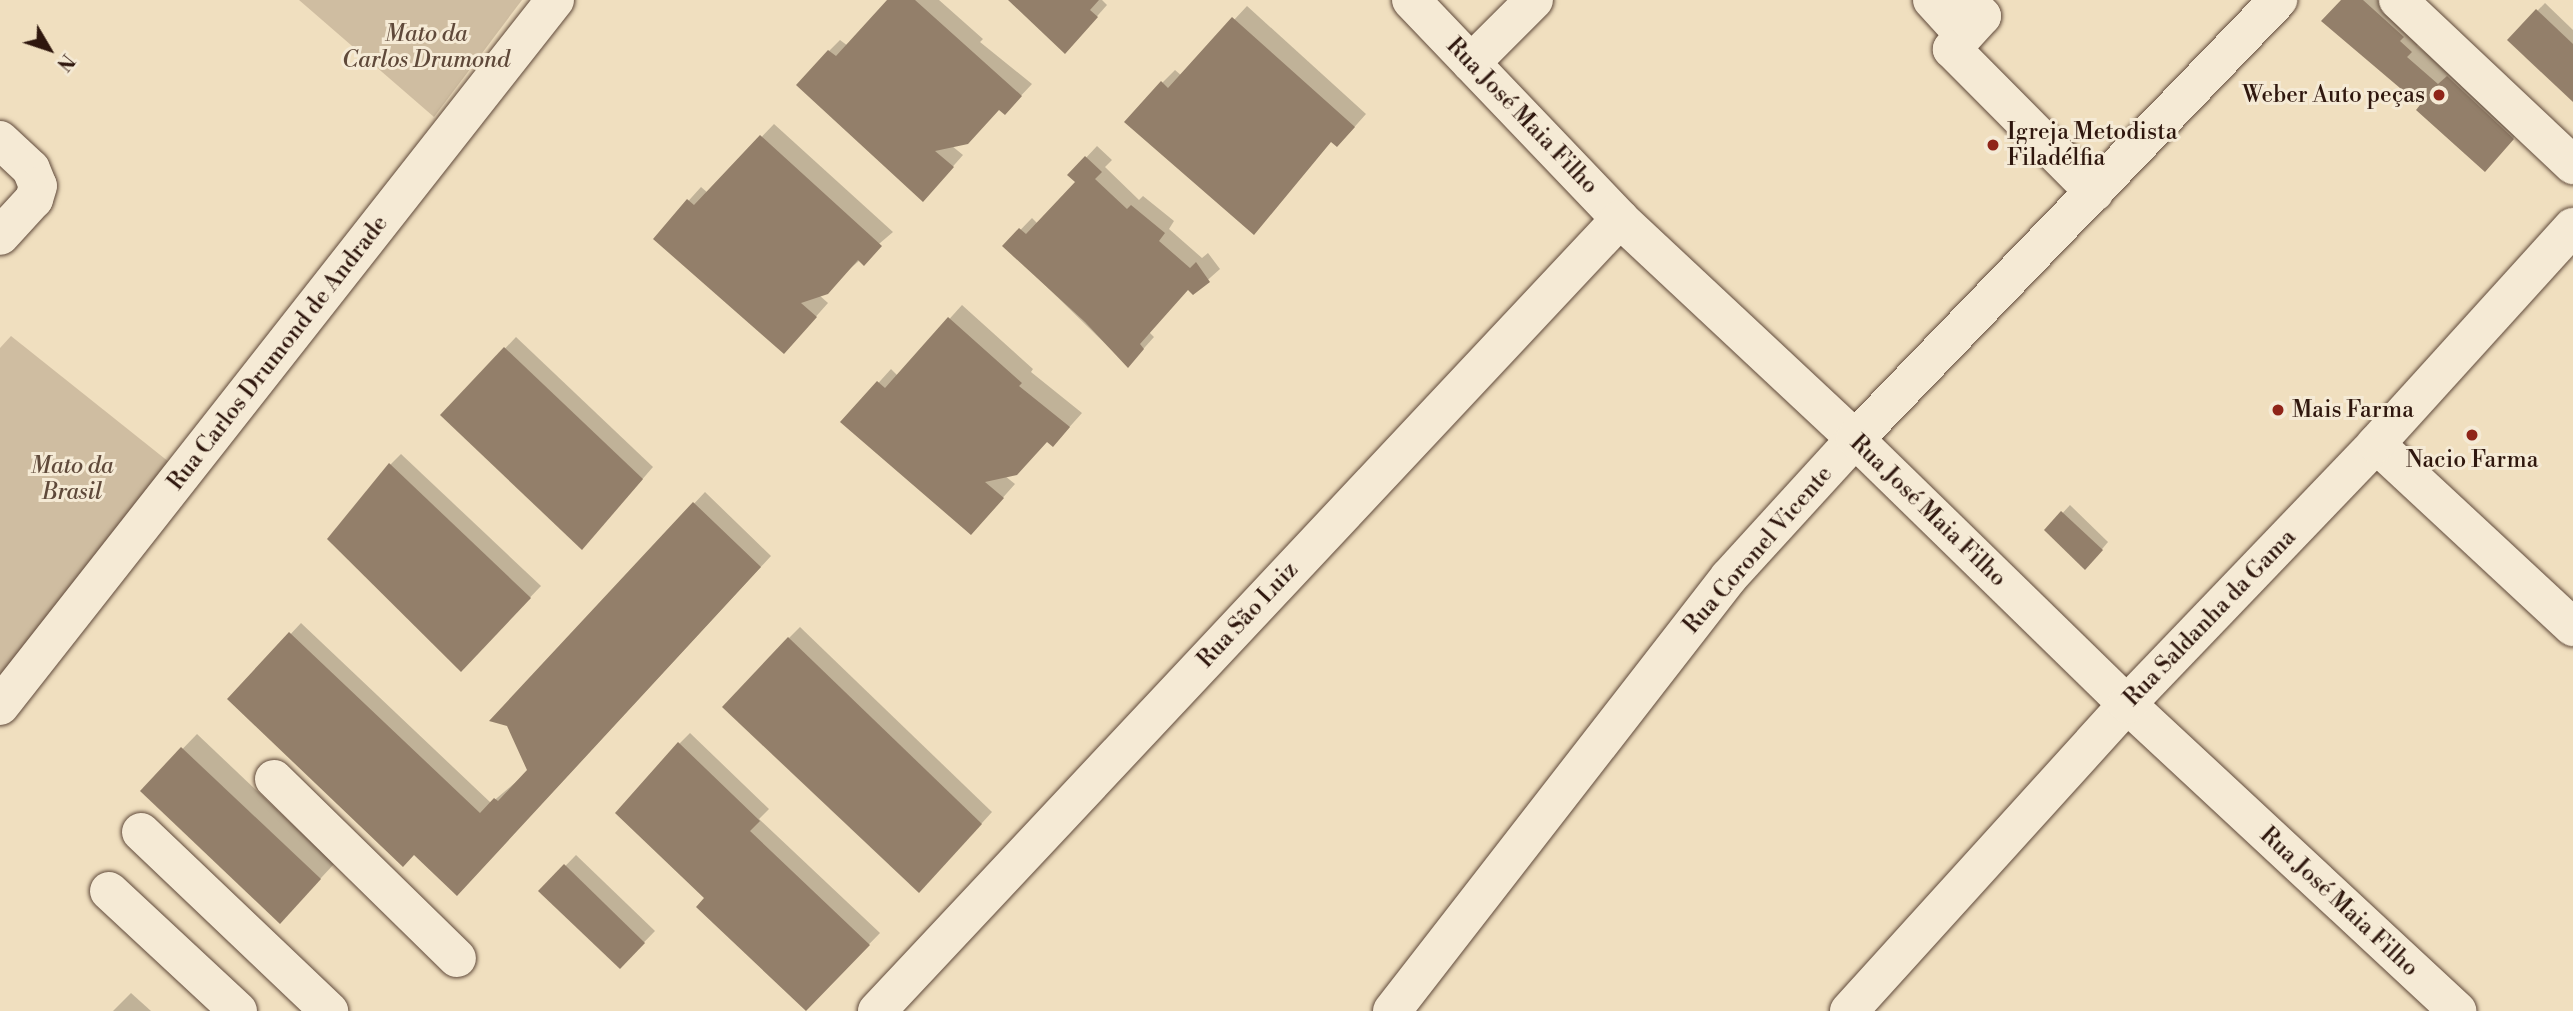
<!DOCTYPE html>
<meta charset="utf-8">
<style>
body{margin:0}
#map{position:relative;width:2573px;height:1011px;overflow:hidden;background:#f0dfbf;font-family:"Libre Bodoni",serif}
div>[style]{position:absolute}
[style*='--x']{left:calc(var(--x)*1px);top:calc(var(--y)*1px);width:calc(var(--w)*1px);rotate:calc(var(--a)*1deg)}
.green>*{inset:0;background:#cfbda1}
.shadow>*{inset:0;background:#0003}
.building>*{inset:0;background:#937f6a}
.roads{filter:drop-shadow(0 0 2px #5f493a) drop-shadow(0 0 2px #5f493a)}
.minor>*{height:38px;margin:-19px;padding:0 19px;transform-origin:19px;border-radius:19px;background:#f5ead5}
.dots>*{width:19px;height:19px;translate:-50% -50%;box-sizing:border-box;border:4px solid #f5ead5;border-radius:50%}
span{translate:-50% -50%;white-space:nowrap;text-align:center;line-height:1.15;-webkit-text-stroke:6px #f5ead5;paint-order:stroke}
.park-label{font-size:23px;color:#5f493a;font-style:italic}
.poi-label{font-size:23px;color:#2f170e}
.right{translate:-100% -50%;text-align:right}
.left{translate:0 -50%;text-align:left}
.street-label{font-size:23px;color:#2f170e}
.north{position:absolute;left:14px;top:14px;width:70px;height:70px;-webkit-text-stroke:5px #f5ead5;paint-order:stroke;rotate:129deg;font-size:19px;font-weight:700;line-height:28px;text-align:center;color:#2f170e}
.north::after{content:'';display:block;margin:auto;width:24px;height:32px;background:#2f170e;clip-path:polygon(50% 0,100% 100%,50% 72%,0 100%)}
</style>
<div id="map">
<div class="green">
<i style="clip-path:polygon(299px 0,522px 0,434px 117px)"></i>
<i style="clip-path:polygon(11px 336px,174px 466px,0 684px,0 348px)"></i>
</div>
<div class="shadow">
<i style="clip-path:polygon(889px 0,939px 0,983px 39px,980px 42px,1032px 84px,1015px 102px,999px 108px,952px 146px,963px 155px,933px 189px,829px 51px,840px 40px,848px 46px)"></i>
<i style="clip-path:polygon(1009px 0,1102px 0,1107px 5px,1075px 41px)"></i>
<i style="clip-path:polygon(2343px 0,2386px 0,2421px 40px,2417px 46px,2523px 127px,2496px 158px,2422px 105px)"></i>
<i style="clip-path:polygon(2545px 3px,2573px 30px,2573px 100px,2509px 40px)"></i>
<i style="clip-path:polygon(1247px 6px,1366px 114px,1350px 132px,1332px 140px,1254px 233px,1162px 83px,1175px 70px,1182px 76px)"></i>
<i style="clip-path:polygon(774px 124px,893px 232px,819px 295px,828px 303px,796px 339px,655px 238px,701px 187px,708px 193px)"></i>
<i style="clip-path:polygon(1097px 146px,1112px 160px,1105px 167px,1139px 200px,1143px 196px,1174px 221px,1169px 229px,1202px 258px,1208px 253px,1220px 269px,1193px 293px,1188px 288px,1149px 332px,1154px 337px,1128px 366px,1005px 246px,1032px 218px,1038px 224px,1077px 182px,1070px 175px)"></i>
<i style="clip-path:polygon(962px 305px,1033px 369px,1031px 372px,1082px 413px,1065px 432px,1048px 440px,1005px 476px,1015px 484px,983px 520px,843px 422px,891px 369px,898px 376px)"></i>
<i style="clip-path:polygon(516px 337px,653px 467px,593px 536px,442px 415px)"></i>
<i style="clip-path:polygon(401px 454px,541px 586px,472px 658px,390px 465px)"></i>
<i style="clip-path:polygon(705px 492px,771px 556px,468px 883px,415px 853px,230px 699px,301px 623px,491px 803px,529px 771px,509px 724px,492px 720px)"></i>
<i style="clip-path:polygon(2070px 505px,2108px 542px,2092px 561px,2047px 530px)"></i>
<i style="clip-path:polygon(800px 627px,992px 812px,930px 880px,789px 638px)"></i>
<i style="clip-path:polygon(690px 733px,769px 809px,759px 819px,880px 933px,806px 1009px,707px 898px,679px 744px)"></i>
<i style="clip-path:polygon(197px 734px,334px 864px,294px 907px,142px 791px)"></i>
<i style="clip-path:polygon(576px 855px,655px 931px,620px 967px,541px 891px)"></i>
<i style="clip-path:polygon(131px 993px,151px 1011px,113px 1011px)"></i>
</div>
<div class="building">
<i style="clip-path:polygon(887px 0,915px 0,1022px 96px,1005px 115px,999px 110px,968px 144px,935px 151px,954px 167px,923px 202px,796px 85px,828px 50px,836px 56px)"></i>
<i style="clip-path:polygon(1008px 0,1099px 0,1090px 10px,1098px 17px,1065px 54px)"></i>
<i style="clip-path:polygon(2341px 0,2363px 0,2404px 37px,2400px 41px,2412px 52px,2407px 57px,2438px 84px,2447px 76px,2514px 139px,2485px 172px,2416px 110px,2420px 105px,2321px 21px)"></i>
<i style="clip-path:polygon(2536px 9px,2573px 44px,2573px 102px,2507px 40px)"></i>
<i style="clip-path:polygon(1232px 17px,1355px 127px,1337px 147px,1331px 142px,1254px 235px,1124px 122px,1161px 81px,1168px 88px)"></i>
<i style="clip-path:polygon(760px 135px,882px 246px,864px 266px,858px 260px,828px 294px,801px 303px,817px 317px,784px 354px,653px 239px,687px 199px,694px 205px)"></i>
<i style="clip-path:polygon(1085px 156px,1102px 172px,1095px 179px,1127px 209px,1131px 205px,1165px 233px,1159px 241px,1190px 268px,1196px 262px,1210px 282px,1193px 295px,1188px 290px,1140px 344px,1144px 349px,1128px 368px,1085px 322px,1002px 246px,1019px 228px,1026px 234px,1075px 182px,1067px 175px)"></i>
<i style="clip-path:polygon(948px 317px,1022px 383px,1019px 386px,1070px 427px,1053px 447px,1047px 442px,1017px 475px,985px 482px,1004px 498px,971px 535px,840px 422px,877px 381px,885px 388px)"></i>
<i style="clip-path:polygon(504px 347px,643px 479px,582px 550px,440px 415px)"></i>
<i style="clip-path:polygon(389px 463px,531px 598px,461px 672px,327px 539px)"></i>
<i style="clip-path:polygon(693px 502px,761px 567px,457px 896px,414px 855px,403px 867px,227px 699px,289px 632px,480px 813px,494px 798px,498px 801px,527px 770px,507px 726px,489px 721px)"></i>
<i style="clip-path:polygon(2061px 511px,2103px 550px,2085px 570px,2044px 530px)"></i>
<i style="clip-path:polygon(788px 637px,982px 824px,919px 893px,722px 707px)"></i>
<i style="clip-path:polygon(678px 742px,760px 821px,750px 831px,870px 945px,806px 1011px,696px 907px,704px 898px,615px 813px)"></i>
<i style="clip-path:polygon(181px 747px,321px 879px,280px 924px,140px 791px)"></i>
<i style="clip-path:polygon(564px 864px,645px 943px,620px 969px,538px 891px)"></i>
</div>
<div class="roads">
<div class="minor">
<i style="--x:1411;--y:0;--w:303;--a:46.3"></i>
<i style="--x:1620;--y:219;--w:322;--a:43.1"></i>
<i style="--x:1855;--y:439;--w:380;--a:44.3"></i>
<i style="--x:2127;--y:704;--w:451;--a:42.9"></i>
<i style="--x:1932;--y:0;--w:47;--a:47.6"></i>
<i style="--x:1967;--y:0;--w:22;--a:47"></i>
<i style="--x:1982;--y:16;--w:45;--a:132.3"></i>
<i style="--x:1952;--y:49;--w:202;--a:45.2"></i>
<i style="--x:2398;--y:0;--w:241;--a:43.3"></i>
<i style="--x:1471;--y:63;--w:89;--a:-45"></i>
<i style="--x:0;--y:140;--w:42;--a:43.1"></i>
<i style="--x:31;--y:169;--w:18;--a:68"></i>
<i style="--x:38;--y:186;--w:14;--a:107"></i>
<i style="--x:34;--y:199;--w:50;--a:132.6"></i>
<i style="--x:2376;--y:444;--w:269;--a:42.9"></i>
<i style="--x:0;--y:706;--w:898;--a:-51.83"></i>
<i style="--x:274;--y:779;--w:256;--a:44.4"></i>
<i style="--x:141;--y:832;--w:260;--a:43.6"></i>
<i style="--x:109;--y:891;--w:176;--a:42.9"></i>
<i style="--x:877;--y:1011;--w:1086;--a:-46.83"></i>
<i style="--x:1392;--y:1011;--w:549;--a:-52.17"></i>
<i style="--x:1729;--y:577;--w:187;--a:-47.6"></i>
<i style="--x:1855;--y:439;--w:610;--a:-46.06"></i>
<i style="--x:1849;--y:1011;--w:414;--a:-47.8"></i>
<i style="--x:2127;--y:704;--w:360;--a:-46.2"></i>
<i style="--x:2376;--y:444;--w:293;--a:-47.8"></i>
</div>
</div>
<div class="dots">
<i style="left:2439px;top:95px;background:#8f2418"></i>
<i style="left:1993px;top:145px;background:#8f2418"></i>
<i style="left:2278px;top:410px;background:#8f2418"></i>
<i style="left:2472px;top:435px;background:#8f2418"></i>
</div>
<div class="park-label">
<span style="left:426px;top:47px">Mato da<br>Carlos Drumond</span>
<span style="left:72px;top:479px">Mato da<br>Brasil</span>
</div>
<div class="poi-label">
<span class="right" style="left:2425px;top:95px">Weber Auto peças</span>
<span class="left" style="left:2007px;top:145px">Igreja Metodista<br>Filadélfia</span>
<span class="left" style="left:2292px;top:410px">Mais Farma</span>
<span style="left:2472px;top:460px">Nacio Farma</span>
</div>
<div class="street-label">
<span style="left:1522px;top:116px;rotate:46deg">Rua José Maia Filho</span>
<span style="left:278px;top:353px;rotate:-52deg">Rua Carlos Drumond de Andrade</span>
<span style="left:1928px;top:511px;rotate:44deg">Rua José Maia Filho</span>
<span style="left:1758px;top:550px;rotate:-49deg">Rua Coronel Vicente</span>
<span style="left:1248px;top:615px;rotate:-47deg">Rua São Luiz</span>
<span style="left:2210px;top:618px;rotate:-46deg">Rua Saldanha da Gama</span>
<span style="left:2339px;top:902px;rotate:43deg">Rua José Maia Filho</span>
</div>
<div class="north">N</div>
</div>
